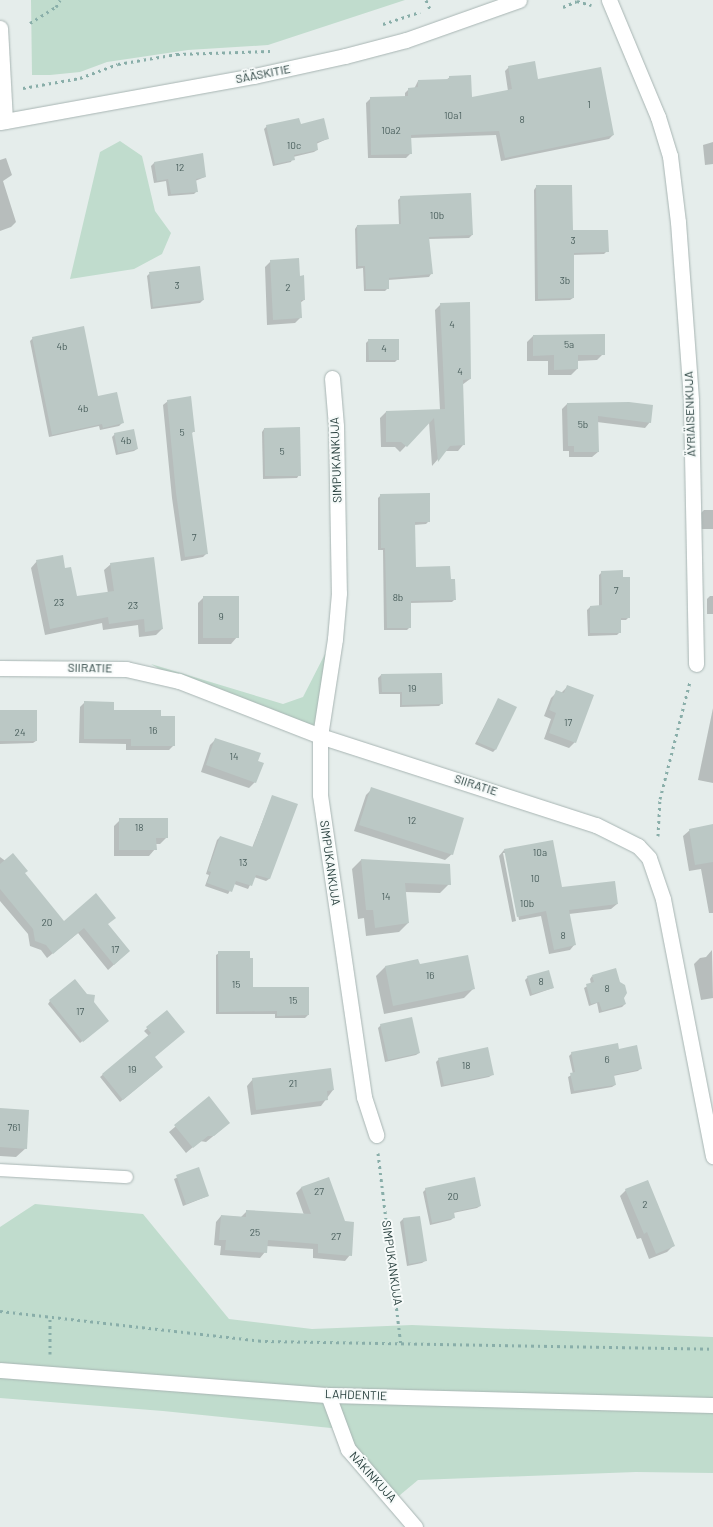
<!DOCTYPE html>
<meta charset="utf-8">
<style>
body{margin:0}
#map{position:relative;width:713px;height:1527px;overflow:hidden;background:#e5edeb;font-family:Barlow,sans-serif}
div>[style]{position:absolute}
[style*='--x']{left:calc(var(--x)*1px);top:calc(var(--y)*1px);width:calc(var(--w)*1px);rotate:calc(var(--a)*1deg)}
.green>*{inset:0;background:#c0dccd}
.shadow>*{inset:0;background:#0003}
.building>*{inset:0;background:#bbc8c5}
.path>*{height:3px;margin-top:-1.5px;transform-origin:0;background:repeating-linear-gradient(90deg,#89aea9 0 2.5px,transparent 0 6.5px)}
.roads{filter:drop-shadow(0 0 1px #a8b5b3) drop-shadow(0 0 1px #a8b5b3)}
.service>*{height:12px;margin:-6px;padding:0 6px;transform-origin:6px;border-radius:6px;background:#fff}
.minor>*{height:15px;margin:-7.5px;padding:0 7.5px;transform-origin:7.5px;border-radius:7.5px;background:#fff}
.tertiary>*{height:15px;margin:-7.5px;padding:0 7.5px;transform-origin:7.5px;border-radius:7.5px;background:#fff}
.secondary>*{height:15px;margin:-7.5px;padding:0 7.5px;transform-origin:7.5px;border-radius:7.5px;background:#fff}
span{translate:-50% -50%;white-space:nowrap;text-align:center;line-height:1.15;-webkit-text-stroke:4px #f6faf9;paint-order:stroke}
.number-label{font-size:10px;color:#4b605e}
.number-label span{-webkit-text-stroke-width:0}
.street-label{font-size:12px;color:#263e3c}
</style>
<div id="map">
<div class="green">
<i style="clip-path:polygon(31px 0,405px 0,268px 45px,188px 50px,107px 62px,80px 72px,50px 75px,32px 75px)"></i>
<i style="clip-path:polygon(120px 141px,142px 156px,155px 211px,171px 233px,162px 254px,134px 269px,70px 279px,100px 152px)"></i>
<i style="clip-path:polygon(333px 652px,320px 736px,179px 681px,151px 664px,283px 704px,303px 697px,325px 654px)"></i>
<i style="clip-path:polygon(35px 1204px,143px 1214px,229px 1319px,312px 1329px,412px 1325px,713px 1337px,713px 1473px,636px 1472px,418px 1480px,394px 1500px,341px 1429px,163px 1411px,0 1398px,0 1227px)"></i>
</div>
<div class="shadow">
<i style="clip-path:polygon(509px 67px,537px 80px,613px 135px,609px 139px,501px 161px,496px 135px,410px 138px,410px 154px,406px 158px,368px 158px,366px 103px,370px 99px,405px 98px,405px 93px,409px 89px,414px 89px,418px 81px,446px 80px,450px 77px,471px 98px,508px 91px,505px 71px)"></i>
<i style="clip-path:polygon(267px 126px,327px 139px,316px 144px,317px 150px,314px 152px,293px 157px,291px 162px,273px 166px,264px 129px)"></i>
<i style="clip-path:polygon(713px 142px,713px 164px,705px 165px,703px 145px)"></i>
<i style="clip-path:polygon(202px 155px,205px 177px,195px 181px,197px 191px,194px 194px,168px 196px,166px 181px,154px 183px,151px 166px,154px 163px)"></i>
<i style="clip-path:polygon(6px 158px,12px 175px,3px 181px,16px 222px,11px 227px,0 231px,0 160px)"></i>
<i style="clip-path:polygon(536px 187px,572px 232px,607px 251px,604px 254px,572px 255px,573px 298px,570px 300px,535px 301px,534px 190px)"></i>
<i style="clip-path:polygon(401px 197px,472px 235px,469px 238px,428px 239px,431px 274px,429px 277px,388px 280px,388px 288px,385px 291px,364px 291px,363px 268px,356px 269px,355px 229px,357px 226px,399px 225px,398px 200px)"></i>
<i style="clip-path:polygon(271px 261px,299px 277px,304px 300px,300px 303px,301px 317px,295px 323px,267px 325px,265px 267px)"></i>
<i style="clip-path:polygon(149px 274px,203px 300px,200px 303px,151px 309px,147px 276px)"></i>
<i style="clip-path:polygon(441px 304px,470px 379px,462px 385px,463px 445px,458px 451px,445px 451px,432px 466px,429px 422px,400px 452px,395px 447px,381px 447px,380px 418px,386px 412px,440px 410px,435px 310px)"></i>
<i style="clip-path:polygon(533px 336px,603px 354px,597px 360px,577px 361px,577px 369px,571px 375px,548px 375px,548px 361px,527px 361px,527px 342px)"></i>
<i style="clip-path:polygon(33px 338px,97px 398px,122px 423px,119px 426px,100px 430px,99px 426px,49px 437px,30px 341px)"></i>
<i style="clip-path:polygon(369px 340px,398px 359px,395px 362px,366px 362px,366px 343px)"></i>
<i style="clip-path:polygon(168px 401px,193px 432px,191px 434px,207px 553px,203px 557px,181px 561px,172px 498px,163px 405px)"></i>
<i style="clip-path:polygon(567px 404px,650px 422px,645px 428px,597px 422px,598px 452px,592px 457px,569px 457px,569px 451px,563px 451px,562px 409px)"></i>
<i style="clip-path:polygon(264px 429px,299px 475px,297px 478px,263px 479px,262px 432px)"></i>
<i style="clip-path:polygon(115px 434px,137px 449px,134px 451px,116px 455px,112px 437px)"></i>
<i style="clip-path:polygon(381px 495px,428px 522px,426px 524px,414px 525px,415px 568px,449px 580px,454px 600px,452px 602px,409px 603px,410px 627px,407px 630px,384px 630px,383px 550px,378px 550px,378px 498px)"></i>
<i style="clip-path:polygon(704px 510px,713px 510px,713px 529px,701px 529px,701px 513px)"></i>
<i style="clip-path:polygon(37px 561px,64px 569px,76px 597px,108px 593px,104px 570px,111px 564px,162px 629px,156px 635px,139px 637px,138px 625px,103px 630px,102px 623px,45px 635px,31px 568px)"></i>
<i style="clip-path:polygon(602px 572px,628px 618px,626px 620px,619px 620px,619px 633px,617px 635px,588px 636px,587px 610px,590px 607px,599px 607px,599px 575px)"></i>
<i style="clip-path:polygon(710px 596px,713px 596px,713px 614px,707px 614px,707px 599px)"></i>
<i style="clip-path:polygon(204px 597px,237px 637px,231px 644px,198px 644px,198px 603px)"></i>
<i style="clip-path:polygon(381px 675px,442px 703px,439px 706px,400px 707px,400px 694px,379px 694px,378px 678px)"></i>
<i style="clip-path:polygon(567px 687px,575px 742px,569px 748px,544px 739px,551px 719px,544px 716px,551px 698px,557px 692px,561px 693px)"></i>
<i style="clip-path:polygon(498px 700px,495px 750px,493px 752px,475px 744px)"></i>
<i style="clip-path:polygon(84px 703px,113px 712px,160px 717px,174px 745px,169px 750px,126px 750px,126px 744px,79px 743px,80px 707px)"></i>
<i style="clip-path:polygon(713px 708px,713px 783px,698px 780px)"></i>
<i style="clip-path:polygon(0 711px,36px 741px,33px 743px,0 744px)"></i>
<i style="clip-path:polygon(216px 739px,257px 762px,255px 782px,249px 788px,201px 772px,210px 745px)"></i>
<i style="clip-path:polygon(372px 789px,452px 854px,445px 860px,354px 831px,366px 795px)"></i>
<i style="clip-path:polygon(272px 797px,285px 832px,269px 879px,266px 881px,254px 877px,248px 889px,234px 884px,228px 894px,205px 886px,209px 875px,206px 874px,217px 840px,220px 837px,252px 848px)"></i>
<i style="clip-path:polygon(120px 820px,167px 837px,160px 844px,155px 844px,155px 849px,149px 856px,114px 856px,114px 826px)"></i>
<i style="clip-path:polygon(713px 826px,713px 913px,709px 913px,701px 869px,689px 871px,683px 836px,690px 830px)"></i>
<i style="clip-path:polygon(504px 850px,561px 888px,617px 904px,611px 909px,569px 914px,575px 944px,570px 950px,549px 954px,541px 916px,519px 920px,506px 853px,503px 853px,516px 921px,512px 922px,499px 856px)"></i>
<i style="clip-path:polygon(0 857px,23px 874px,63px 922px,107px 925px,129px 951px,108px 970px,78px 933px,47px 958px,41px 950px,30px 946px,28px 934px,0 901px)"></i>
<i style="clip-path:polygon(361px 860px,449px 866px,449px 884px,440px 893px,405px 892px,408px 923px,399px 932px,366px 936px,364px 918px,358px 919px,352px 869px)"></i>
<i style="clip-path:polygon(712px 950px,713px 998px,701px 1000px,694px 964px,700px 958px,706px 957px)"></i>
<i style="clip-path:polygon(219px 953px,251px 988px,308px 1015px,305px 1018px,275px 1018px,275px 1014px,216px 1014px,216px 955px)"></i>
<i style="clip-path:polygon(419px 966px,474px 988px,464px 998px,384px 1014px,376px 976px,385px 967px)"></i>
<i style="clip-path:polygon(592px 976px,623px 998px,625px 1004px,622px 1007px,599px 1013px,597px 1003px,589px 1006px,584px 988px,591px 984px,590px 979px)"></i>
<i style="clip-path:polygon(528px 977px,553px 988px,530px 996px,525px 980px)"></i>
<i style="clip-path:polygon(86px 995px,104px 1023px,80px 1043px,48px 1004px,50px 1001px)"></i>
<i style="clip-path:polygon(167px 1012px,154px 1057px,159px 1070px,120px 1102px,100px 1077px,149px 1036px,144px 1031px)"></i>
<i style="clip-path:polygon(381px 1025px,419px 1053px,416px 1055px,385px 1062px,378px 1028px)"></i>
<i style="clip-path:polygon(618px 1050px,640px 1069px,638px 1071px,613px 1076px,615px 1085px,612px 1087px,571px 1094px,568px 1077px,573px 1074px,569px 1056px,572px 1053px)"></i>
<i style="clip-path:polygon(439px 1059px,492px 1075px,489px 1077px,441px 1087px,436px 1062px)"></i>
<i style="clip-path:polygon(253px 1079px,333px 1090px,321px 1106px,251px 1115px,247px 1086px)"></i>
<i style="clip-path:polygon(209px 1098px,222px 1129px,206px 1142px,200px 1141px,186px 1153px,169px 1132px)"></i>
<i style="clip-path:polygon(0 1109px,26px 1148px,16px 1157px,0 1156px)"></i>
<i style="clip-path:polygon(198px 1168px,208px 1196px,183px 1206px,174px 1179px)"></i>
<i style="clip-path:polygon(328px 1178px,350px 1255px,345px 1261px,313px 1258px,313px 1249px,266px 1246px,265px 1252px,260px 1258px,220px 1255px,221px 1246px,214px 1245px,216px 1222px,221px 1216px,241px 1217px,247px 1211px,304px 1215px,296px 1193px,301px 1188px)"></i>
<i style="clip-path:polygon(426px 1189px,480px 1206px,477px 1208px,453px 1213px,454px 1217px,451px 1220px,430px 1225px,423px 1192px)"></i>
<i style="clip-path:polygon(626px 1190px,673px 1246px,667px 1252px,649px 1259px,641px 1238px,637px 1239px,620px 1196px)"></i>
<i style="clip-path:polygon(419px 1217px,425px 1261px,422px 1263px,407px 1266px,400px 1222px,403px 1219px)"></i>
</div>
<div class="building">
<i style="clip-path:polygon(535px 61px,538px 79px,601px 67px,614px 135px,505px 158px,499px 131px,411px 135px,412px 154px,371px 155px,370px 97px,408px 96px,408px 88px,418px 87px,418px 80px,449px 79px,449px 76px,471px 75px,472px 97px,512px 89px,508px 66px)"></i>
<i style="clip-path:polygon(299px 118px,301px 124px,324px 118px,329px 139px,317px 142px,318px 150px,294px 155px,295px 160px,275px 164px,266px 125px)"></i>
<i style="clip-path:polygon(203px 153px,206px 177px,196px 179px,198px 192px,171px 194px,168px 179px,157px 181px,154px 162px)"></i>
<i style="clip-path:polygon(536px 185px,572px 185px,573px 230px,608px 230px,609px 252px,574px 253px,574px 298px,538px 299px)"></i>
<i style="clip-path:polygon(471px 193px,473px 235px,429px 237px,433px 274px,389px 278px,389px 289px,366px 289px,365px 266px,358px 266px,357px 225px,401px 224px,400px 196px)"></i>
<i style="clip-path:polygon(299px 258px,300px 276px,304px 275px,305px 300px,301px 300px,302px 318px,273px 320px,270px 260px)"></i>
<i style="clip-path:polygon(200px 266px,204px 300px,153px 307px,149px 272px)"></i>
<i style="clip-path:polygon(470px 302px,471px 379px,463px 380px,465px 445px,450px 446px,438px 462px,434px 418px,407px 447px,401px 442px,386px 442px,386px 411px,445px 409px,440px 303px)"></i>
<i style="clip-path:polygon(84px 326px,98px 396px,117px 392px,124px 423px,103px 428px,102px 424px,52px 435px,32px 337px)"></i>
<i style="clip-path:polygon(605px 334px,605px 355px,578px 355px,578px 369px,554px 370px,554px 355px,533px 356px,533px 335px)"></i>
<i style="clip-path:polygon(368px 339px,399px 339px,399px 360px,369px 360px)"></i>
<i style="clip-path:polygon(191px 396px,195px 432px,192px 432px,208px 554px,185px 557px,176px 493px,167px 400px)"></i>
<i style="clip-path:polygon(629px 402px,653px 405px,651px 423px,598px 416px,599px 452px,574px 452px,574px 446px,568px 446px,567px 403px)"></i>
<i style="clip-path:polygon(300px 427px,301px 476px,265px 476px,264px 428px)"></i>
<i style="clip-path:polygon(134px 429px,138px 449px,118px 453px,114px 433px)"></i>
<i style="clip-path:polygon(430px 493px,430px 522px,415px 522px,416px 567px,450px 566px,451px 579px,455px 579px,456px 600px,411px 601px,411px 628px,387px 628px,385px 548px,381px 548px,380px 494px)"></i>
<i style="clip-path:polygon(63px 555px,65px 568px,71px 567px,77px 596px,114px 591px,110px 563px,154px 557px,163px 629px,145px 632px,144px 619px,109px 624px,108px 617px,50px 629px,36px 560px)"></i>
<i style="clip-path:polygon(623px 570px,623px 577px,630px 577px,630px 618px,621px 618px,621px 633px,590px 633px,590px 606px,602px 605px,601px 571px)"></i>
<i style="clip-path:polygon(203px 596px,239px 596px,239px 638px,203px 638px)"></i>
<i style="clip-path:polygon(442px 673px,443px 704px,402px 705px,402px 692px,382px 692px,381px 674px)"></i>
<i style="clip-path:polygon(567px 685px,594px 695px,576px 743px,549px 733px,556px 713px,549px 710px,556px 690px,564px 693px)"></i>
<i style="clip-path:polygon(498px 698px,517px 707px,496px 750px,477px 742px)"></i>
<i style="clip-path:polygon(84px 701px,114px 702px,114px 710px,161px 710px,161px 716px,175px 716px,175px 746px,131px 746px,131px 739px,84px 739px)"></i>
<i style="clip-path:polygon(0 710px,37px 710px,37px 741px,0 741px)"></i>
<i style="clip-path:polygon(215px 738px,261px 753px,258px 761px,264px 763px,256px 783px,206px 765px)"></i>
<i style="clip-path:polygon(371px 787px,464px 818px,453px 855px,359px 825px)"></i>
<i style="clip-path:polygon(272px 795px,298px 804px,270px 879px,256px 875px,252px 886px,236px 881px,232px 892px,207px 883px,211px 872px,208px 871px,220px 836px,253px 847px)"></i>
<i style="clip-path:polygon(119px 818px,168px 818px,168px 838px,156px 838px,157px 850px,119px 850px)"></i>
<i style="clip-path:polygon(713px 824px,713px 862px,695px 865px,689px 829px)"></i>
<i style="clip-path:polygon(553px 840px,562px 887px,615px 881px,618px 904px,569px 910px,576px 945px,554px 950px,546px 911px,517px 917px,504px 849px)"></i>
<i style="clip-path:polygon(13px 853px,28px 871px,25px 873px,64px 921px,96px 893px,116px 918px,108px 924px,130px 951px,114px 965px,84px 928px,53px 954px,46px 945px,35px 941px,33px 929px,0 889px,0 864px)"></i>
<i style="clip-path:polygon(361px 859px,450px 864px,451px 885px,405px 883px,409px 923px,375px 928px,373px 910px,366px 910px)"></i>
<i style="clip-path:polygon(218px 951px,250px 951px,250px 958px,253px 958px,253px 987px,309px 987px,309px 1015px,277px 1016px,277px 1011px,219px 1012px)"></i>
<i style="clip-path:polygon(468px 955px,475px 989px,393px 1006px,385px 966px,418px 959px,420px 964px)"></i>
<i style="clip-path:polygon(616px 968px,620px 982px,625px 985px,627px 993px,624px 998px,626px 1004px,602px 1011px,599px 1002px,591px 1004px,586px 984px,594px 982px,592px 975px)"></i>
<i style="clip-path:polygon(549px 970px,554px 988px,532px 994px,527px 976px)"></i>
<i style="clip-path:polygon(75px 979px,87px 994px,95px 995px,94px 1002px,109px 1021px,83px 1042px,49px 1000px)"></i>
<i style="clip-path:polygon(167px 1010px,185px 1032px,155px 1057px,163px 1067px,123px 1100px,102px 1074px,151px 1033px,146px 1027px)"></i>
<i style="clip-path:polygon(412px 1017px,420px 1053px,388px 1060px,380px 1024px)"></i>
<i style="clip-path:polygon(618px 1043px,619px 1049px,637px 1045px,642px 1069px,614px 1075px,616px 1085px,574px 1091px,570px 1073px,575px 1072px,571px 1052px)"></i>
<i style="clip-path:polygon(488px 1047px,494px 1075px,444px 1085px,438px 1058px)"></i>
<i style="clip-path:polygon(331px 1068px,334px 1090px,327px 1091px,328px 1100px,256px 1110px,252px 1078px)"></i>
<i style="clip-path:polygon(209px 1096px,230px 1123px,214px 1136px,208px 1136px,193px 1148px,174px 1125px)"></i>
<i style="clip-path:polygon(0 1108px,29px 1110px,27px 1149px,0 1147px)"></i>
<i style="clip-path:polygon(199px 1167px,209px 1196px,186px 1204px,176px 1175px)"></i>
<i style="clip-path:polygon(329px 1177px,345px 1221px,354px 1222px,352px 1256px,318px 1253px,318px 1244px,268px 1240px,267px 1253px,225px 1250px,226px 1240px,219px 1240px,221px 1215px,246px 1217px,246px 1210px,311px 1214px,301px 1187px)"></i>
<i style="clip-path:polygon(475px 1177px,481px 1206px,454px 1212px,455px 1218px,432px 1223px,425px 1188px)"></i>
<i style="clip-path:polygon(648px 1180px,675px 1246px,656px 1254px,647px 1232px,644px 1234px,625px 1189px)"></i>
<i style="clip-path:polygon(420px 1216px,427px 1261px,409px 1264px,403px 1218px)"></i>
</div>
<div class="path">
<i style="--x:426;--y:0;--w:10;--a:66"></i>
<i style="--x:563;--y:7;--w:15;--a:-23"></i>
<i style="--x:577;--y:1;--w:15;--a:16"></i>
<i style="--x:30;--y:23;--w:31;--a:-32"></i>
<i style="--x:56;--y:7;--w:8;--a:-60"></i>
<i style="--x:383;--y:24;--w:39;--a:-18"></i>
<i style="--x:23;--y:88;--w:58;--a:-10"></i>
<i style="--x:80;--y:78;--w:40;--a:-20.2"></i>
<i style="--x:118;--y:64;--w:60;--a:-9.6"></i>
<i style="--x:177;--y:54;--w:93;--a:-1.8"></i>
<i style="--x:658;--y:836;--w:37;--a:-87"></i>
<i style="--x:660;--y:799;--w:122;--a:-75.7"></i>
<i style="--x:378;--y:1153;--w:193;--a:83.2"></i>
<i style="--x:0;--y:1311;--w:267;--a:6.5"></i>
<i style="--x:265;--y:1341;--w:448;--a:1"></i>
<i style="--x:50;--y:1354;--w:36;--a:-90"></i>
</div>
<div class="roads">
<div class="service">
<i style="--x:0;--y:1170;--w:127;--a:3.2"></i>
</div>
<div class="minor">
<i style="--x:609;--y:0;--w:127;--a:67.3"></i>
<i style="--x:658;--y:117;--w:41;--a:72.9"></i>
<i style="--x:670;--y:156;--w:66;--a:83.1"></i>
<i style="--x:678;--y:222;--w:179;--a:85.8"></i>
<i style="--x:691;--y:401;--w:263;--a:88.9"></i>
<i style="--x:0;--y:28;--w:93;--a:86.9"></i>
<i style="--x:332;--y:378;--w:48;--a:85.2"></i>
<i style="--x:336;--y:426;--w:167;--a:89"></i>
<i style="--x:339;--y:593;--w:46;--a:95"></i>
<i style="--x:335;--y:639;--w:98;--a:98.8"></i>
<i style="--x:320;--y:736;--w:59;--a:90"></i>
<i style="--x:320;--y:795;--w:305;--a:81.7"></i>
<i style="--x:364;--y:1097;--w:40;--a:72"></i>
<i style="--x:0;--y:668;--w:126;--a:0.5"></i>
<i style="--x:126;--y:669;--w:54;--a:12.8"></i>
<i style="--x:179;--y:681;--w:151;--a:21.3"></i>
<i style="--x:320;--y:736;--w:290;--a:17.9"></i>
<i style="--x:596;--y:825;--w:47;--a:26.6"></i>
<i style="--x:638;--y:846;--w:16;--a:47"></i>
<i style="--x:649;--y:858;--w:43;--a:71.1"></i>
<i style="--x:663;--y:899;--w:262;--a:79"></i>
<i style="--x:328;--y:1395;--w:58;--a:69.7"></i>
<i style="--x:348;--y:1449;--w:103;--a:49.3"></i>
</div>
<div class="tertiary">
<i style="--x:0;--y:122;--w:258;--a:-10.3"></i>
<i style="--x:254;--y:76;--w:93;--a:-12.4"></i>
<i style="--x:345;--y:56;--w:63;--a:-14.7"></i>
<i style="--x:406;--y:40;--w:120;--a:-19.5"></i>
</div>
<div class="secondary">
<i style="--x:0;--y:1370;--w:329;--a:4.4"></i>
<i style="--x:328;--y:1395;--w:385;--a:1.5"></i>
</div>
</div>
<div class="number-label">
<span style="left:589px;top:105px">1</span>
<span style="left:453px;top:116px">10a1</span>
<span style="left:522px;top:120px">8</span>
<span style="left:391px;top:131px">10a2</span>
<span style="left:294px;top:146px">10c</span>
<span style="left:180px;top:168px">12</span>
<span style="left:437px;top:216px">10b</span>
<span style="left:573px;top:241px">3</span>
<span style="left:565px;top:281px">3b</span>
<span style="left:177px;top:286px">3</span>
<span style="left:288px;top:288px">2</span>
<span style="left:452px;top:325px">4</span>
<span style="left:569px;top:345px">5a</span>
<span style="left:62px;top:347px">4b</span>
<span style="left:384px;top:349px">4</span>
<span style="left:460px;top:372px">4</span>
<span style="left:83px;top:409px">4b</span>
<span style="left:583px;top:425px">5b</span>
<span style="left:182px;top:433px">5</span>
<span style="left:126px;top:441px">4b</span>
<span style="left:282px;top:452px">5</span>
<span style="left:194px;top:538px">7</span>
<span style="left:616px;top:591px">7</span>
<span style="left:398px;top:598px">8b</span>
<span style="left:59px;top:603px">23</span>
<span style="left:133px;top:606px">23</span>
<span style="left:221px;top:617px">9</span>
<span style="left:412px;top:689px">19</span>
<span style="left:568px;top:723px">17</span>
<span style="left:153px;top:731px">16</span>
<span style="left:20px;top:733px">24</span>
<span style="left:234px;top:757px">14</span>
<span style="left:412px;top:821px">12</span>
<span style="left:139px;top:828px">18</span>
<span style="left:540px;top:853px">10a</span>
<span style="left:243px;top:863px">13</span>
<span style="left:535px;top:879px">10</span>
<span style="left:386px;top:897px">14</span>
<span style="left:527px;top:904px">10b</span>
<span style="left:47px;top:923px">20</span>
<span style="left:563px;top:936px">8</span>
<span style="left:115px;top:950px">17</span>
<span style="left:430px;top:976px">16</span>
<span style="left:541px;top:982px">8</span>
<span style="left:236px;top:985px">15</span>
<span style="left:607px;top:989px">8</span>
<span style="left:293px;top:1001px">15</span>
<span style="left:80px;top:1012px">17</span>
<span style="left:607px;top:1060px">6</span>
<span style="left:466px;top:1066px">18</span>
<span style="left:132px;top:1070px">19</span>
<span style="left:293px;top:1084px">21</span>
<span style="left:14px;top:1128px">761</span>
<span style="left:319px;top:1192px">27</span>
<span style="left:453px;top:1197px">20</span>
<span style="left:645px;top:1205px">2</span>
<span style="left:255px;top:1233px">25</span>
<span style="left:336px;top:1237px">27</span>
</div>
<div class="street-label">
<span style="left:263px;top:74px;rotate:-11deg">SÄÄSKITIE</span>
<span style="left:690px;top:414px;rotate:-92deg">ÄYRIÄISENKUJA</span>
<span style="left:336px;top:460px;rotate:-92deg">SIMPUKANKUJA</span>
<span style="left:90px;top:668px;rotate:1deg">SIIRATIE</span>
<span style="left:476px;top:785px;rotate:18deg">SIIRATIE</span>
<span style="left:330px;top:863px;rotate:82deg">SIMPUKANKUJA</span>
<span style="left:392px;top:1263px;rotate:82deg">SIMPUKANKUJA</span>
<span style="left:356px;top:1395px;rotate:2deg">LAHDENTIE</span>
<span style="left:373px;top:1477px;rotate:48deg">NÄKINKUJA</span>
</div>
</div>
